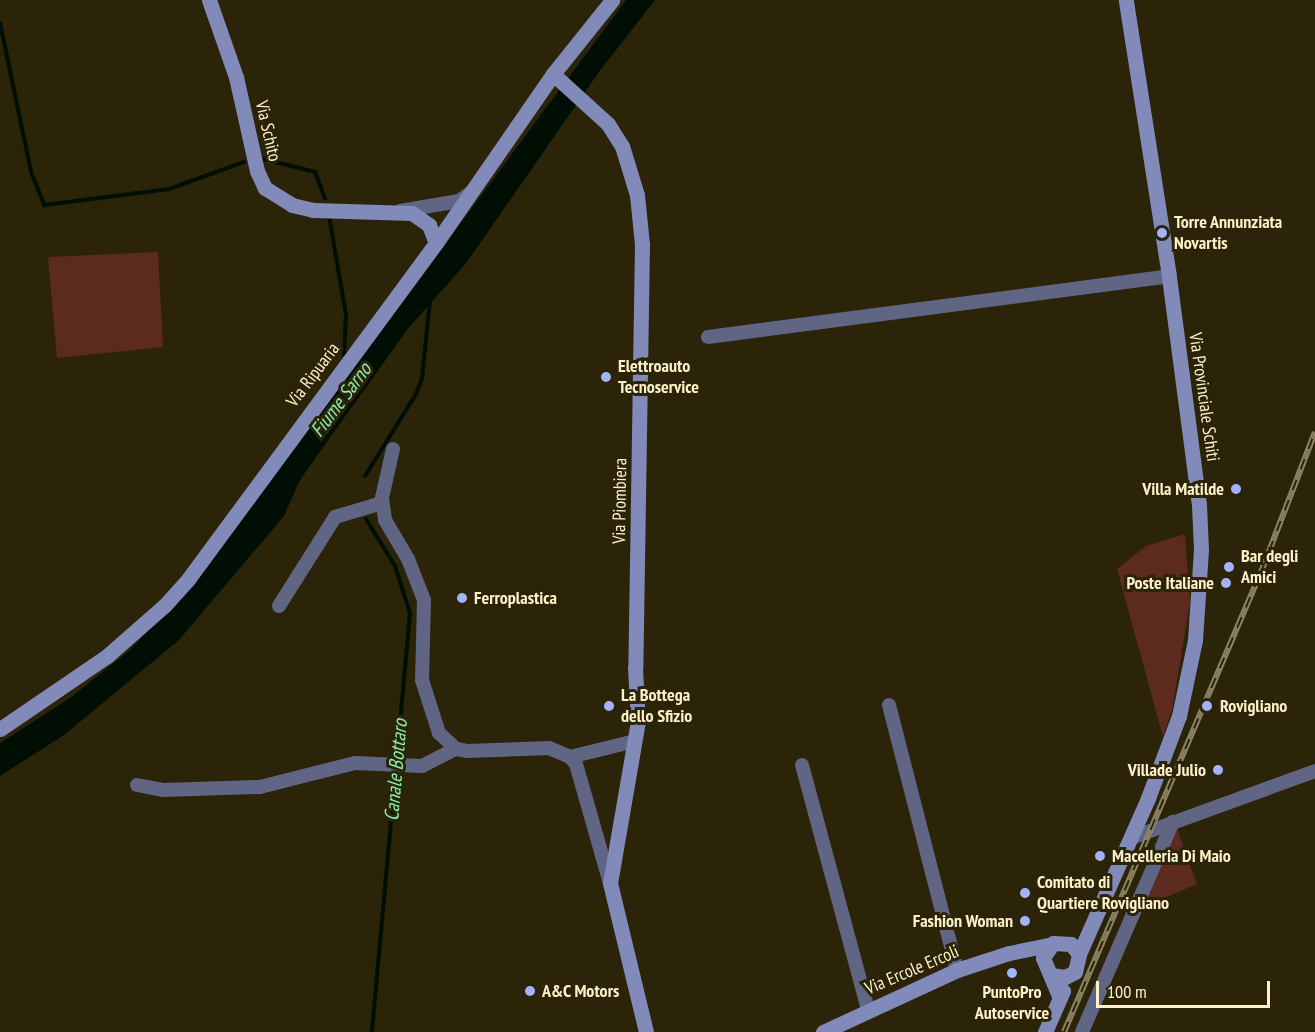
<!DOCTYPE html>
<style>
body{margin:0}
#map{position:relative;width:1315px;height:1032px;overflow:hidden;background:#2b2409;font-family:"PT Sans Narrow",sans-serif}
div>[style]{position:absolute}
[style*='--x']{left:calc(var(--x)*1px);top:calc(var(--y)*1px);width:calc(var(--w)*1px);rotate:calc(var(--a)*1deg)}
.green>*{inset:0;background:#5c2a1e}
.water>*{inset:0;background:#000e04}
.stream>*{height:4px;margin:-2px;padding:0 2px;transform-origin:2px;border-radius:2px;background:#000e04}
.street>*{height:14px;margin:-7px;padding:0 7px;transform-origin:7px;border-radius:7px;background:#5f6582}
.secondary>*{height:15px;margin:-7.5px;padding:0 7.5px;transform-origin:7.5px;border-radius:7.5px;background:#818ab8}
.rail>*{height:6px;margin-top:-3px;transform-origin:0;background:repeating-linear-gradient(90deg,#2b2409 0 11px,#8c8462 0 22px);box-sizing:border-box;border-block:2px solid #8c8462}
.dots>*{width:16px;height:16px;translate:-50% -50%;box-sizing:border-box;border:3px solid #2b2409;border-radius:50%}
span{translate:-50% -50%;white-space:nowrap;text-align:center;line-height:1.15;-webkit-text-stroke:6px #2b2409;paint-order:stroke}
.street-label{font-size:18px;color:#fcf1c9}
.poi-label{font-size:18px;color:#fcf1c9;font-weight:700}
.left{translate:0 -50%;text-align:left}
.right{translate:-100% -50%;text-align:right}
.water-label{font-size:20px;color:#88efb0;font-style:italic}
.scale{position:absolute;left:1096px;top:981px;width:174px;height:27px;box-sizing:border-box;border:3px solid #fcf1c9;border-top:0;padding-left:8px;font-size:18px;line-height:21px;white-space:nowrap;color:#fcf1c9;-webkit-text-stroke:4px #2b2409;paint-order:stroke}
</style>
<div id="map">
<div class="green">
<i style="clip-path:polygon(158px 252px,163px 347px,57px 358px,48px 257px)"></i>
<i style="clip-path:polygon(1185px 534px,1190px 603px,1172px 710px,1163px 737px,1117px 569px,1146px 546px)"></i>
<i style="clip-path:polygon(1177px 829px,1197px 884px,1139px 909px)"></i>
</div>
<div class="water">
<i style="clip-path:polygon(626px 0,655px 0,599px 72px,467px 262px,407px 330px,324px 446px,300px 480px,284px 516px,179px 640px,64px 735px,0 776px,0 743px,70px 698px,130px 650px,198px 578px)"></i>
</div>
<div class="stream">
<i style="--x:0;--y:23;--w:152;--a:78.2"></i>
<i style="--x:31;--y:172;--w:35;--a:68"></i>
<i style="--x:44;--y:205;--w:126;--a:-7.3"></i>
<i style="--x:169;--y:189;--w:80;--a:-19.8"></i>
<i style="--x:263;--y:159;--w:54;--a:14"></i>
<i style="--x:315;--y:172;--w:28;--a:69"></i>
<i style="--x:329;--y:216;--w:99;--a:80.2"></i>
<i style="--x:346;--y:314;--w:41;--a:92.8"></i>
<i style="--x:365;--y:476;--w:97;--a:-58.1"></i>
<i style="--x:416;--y:394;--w:17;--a:-69"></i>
<i style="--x:422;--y:378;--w:77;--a:-84.1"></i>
<i style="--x:366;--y:519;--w:55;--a:58.3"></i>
<i style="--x:395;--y:566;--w:49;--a:72.3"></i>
<i style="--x:410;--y:613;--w:421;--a:95.2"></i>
</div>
<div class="street">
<i style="--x:400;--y:211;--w:60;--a:-9.6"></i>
<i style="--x:459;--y:201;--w:16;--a:-35"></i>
<i style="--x:708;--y:337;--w:465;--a:-7.5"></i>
<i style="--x:393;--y:449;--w:50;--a:102.7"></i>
<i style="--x:382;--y:498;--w:22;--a:82"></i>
<i style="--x:385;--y:520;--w:45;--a:59.5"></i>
<i style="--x:408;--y:559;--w:44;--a:68.7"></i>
<i style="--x:424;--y:600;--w:80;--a:91.4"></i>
<i style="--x:422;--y:680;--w:56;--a:72.2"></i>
<i style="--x:439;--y:733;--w:23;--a:43"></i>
<i style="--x:456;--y:749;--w:11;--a:10"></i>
<i style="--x:467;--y:751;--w:82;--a:-2.1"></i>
<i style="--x:549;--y:748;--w:23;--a:23"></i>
<i style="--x:570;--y:757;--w:9;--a:49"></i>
<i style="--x:576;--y:764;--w:124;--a:74.1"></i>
<i style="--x:279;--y:606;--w:105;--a:-57.8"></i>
<i style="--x:335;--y:517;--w:49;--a:-16.6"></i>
<i style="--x:889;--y:705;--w:274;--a:75.6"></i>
<i style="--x:570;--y:757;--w:67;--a:-13.8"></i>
<i style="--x:802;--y:765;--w:253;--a:74.9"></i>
<i style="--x:137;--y:785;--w:26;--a:11"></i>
<i style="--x:163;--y:790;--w:97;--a:-1.8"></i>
<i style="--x:260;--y:787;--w:98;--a:-14.2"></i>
<i style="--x:355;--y:763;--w:67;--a:2.6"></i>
<i style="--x:422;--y:766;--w:38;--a:-27"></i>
<i style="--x:1131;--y:838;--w:196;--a:-20"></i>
<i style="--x:1082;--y:1032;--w:229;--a:-66.6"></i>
</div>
<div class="secondary">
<i style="--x:209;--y:0;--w:82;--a:70.7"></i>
<i style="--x:236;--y:77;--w:96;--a:77.4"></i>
<i style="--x:257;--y:171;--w:19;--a:65"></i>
<i style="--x:265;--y:188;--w:32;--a:32"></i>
<i style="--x:292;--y:205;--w:22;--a:13"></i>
<i style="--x:313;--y:210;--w:99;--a:1.7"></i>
<i style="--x:412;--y:213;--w:21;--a:35"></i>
<i style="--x:429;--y:225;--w:19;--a:69"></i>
<i style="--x:553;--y:74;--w:74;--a:42.3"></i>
<i style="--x:608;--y:124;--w:26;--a:58"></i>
<i style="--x:622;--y:146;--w:51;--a:73"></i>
<i style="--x:637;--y:195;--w:49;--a:84.2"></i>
<i style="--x:642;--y:244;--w:424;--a:90.9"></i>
<i style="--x:635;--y:668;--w:53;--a:86.8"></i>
<i style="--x:638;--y:721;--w:164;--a:99.8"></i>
<i style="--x:610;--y:883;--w:153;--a:76.4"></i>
<i style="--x:0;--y:729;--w:130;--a:-34.3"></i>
<i style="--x:107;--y:656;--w:77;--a:-41.3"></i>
<i style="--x:165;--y:605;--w:36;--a:-48"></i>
<i style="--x:189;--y:578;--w:416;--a:-53.6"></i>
<i style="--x:436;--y:243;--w:206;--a:-55.3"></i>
<i style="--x:553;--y:74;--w:95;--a:-51.4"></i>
<i style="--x:1079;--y:954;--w:171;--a:-66.1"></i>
<i style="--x:1148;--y:798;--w:88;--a:-69.3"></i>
<i style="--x:1179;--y:716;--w:78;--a:-78.1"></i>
<i style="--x:1195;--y:640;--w:91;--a:-86.2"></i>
<i style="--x:1201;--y:549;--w:44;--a:-92.6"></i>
<i style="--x:1199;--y:505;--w:231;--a:-97.5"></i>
<i style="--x:1169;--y:276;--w:279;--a:-98.9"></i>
<i style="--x:1051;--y:975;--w:14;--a:8"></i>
<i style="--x:1065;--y:977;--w:11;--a:-27"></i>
<i style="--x:1075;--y:972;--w:18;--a:-77"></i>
<i style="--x:1079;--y:954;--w:13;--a:-129"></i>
<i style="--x:1071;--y:944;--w:18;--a:-177"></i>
<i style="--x:1053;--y:943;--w:18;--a:124"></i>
<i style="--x:1043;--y:958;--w:43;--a:67"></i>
<i style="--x:823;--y:1032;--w:148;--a:-24.8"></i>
<i style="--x:957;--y:970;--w:55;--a:-18.1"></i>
<i style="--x:1009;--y:953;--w:41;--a:-11.3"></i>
<i style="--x:1045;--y:1032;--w:45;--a:-66.3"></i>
</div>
<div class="rail">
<i style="--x:1064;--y:1032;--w:500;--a:-66.82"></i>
<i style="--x:1261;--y:572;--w:150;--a:-68.9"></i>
</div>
<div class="dots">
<i style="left:1162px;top:233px;background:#a4b2fc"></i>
<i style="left:606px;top:377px;background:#a4b2fc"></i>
<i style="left:1236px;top:489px;background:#a4b2fc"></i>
<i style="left:1229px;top:567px;background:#a4b2fc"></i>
<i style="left:1226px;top:583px;background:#a4b2fc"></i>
<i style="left:462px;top:598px;background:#a4b2fc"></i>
<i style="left:609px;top:706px;background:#a4b2fc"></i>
<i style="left:1207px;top:706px;background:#a4b2fc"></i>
<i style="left:1218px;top:770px;background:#a4b2fc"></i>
<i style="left:1100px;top:856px;background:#a4b2fc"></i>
<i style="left:1025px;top:893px;background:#a4b2fc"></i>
<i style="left:1025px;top:921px;background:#a4b2fc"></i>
<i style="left:1012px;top:973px;background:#a4b2fc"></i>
<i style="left:530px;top:991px;background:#a4b2fc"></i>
</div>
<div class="street-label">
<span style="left:268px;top:131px;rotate:77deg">Via Schito</span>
<span style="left:313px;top:375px;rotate:-53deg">Via Ripuaria</span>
<span style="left:1204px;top:397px;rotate:82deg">Via Provinciale Schiti</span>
<span style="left:620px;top:501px;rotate:-89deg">Via Piombiera</span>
<span style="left:912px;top:970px;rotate:-23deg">Via Ercole Ercoli</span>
</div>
<div class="poi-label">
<span class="left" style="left:1174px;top:233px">Torre Annunziata<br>Novartis</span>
<span class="left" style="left:618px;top:377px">Elettroauto<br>Tecnoservice</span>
<span class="right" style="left:1224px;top:489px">Villa Matilde</span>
<span class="left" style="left:1241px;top:567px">Bar degli<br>Amici</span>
<span class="right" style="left:1214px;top:583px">Poste Italiane</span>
<span class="left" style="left:474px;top:598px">Ferroplastica</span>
<span class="left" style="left:621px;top:706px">La Bottega<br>dello Sfizio</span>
<span class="left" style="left:1220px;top:706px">Rovigliano</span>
<span class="right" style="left:1206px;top:770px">Villade Julio</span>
<span class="left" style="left:1112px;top:856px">Macelleria Di Maio</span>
<span class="left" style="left:1037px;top:893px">Comitato di<br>Quartiere Rovigliano</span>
<span class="right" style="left:1013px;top:921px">Fashion Woman</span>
<span class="left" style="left:542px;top:991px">A&amp;C Motors</span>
<span style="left:1012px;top:1003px">PuntoPro<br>Autoservice</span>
</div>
<div class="water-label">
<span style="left:341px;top:400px;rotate:-53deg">Fiume Sarno</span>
<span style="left:396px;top:770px;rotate:-85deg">Canale Bottaro</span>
</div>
<div class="scale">100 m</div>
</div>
